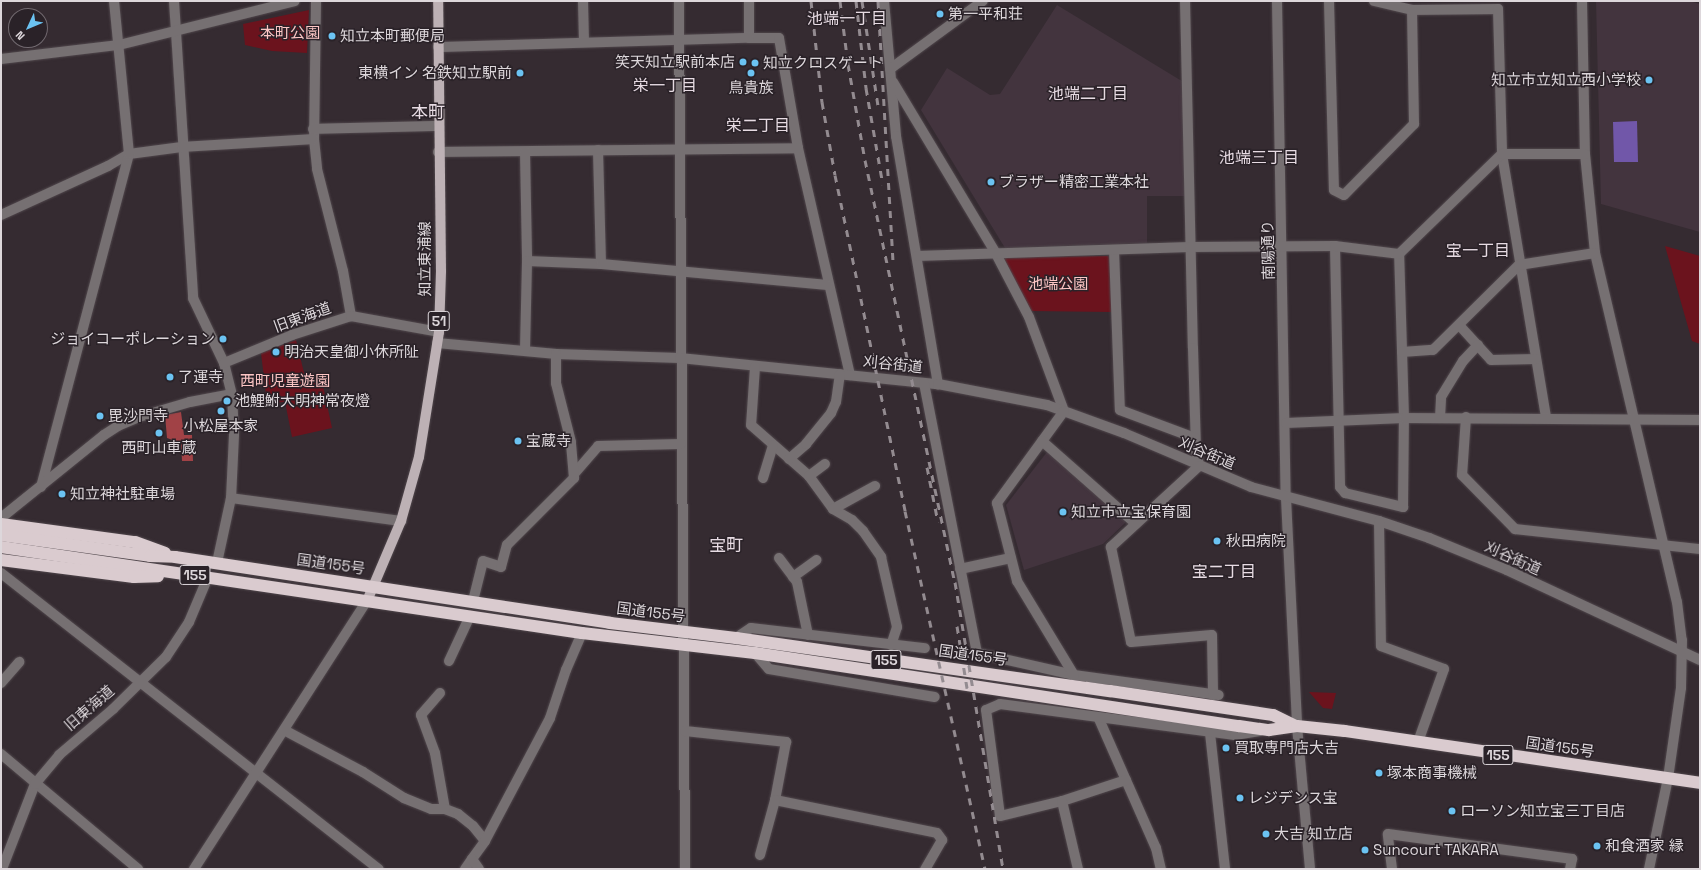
<!DOCTYPE html>
<meta charset="utf-8">
<style>
body{margin:0}
#map{position:relative;width:1701px;height:870px;overflow:hidden;background:#352b31;font-family:"Space Grotesk","Noto Sans JP",sans-serif}
div>[style]{position:absolute}
[style*='--x']{left:calc(var(--x)*1px);top:calc(var(--y)*1px);width:calc(var(--w)*1px);rotate:calc(var(--a)*1deg)}
.built>*{inset:0;background:#43343e}
.green>*{inset:0;background:#6b131d}
.forest>*{inset:0;background:#a14246}
.water>*{inset:0;background:#7157a9}
.roads{filter:drop-shadow(0 0 1px #50474c) drop-shadow(0 0 1px #50474c)}
.minor>*{height:10px;margin:-5px;padding:0 5px;transform-origin:5px;border-radius:5px;background:#767072}
.major>*{height:10px;margin:-5px;padding:0 5px;transform-origin:5px;border-radius:5px;background:#bdb1b5}
.highway>*{height:12px;margin:-6px;padding:0 6px;transform-origin:6px;border-radius:6px;background:#dacbcf}
.rail>*{height:3px;margin-top:-1.5px;transform-origin:0;background:repeating-linear-gradient(90deg,#938b90 0 7px,transparent 0 14px)}
.dots>*{width:11px;height:11px;translate:-50% -50%;box-sizing:border-box;border:2px solid #2a2228;border-radius:50%}
span{translate:-50% -50%;white-space:nowrap;text-align:center;line-height:1.15;-webkit-text-stroke:3px #2a2228;paint-order:stroke}
.shield-label span{padding:1px 3px;background:#2a2228;border:1px solid;border-radius:3px;-webkit-text-stroke-width:0}
.shield-label{font-size:14px;color:#ddd7db;font-weight:700}
.poi-label{font-size:15px;color:#ddd7db}
.left{translate:0 -50%;text-align:left}
.right{translate:-100% -50%;text-align:right}
.park-label{font-size:15px;color:#fcc5c4}
.street-label{font-size:15px;color:#ddd7db}
.neighbourhood-label{font-size:16px;color:#e7dbe3}
.quarter-label{font-size:17px;color:#e7dbe3}
.frame{position:absolute;inset:0;border:2px solid #ddd7db;pointer-events:none}
.north{position:absolute;left:8px;top:8px;width:40px;height:40px;box-sizing:border-box;background:#2a2228;border:1px solid #726a70;border-radius:50%;rotate:226deg;font-size:11px;font-weight:700;line-height:16px;text-align:center;color:#ddd7db}
.north::after{content:'';display:block;margin:auto;width:14px;height:18px;background:#6bc3f2;clip-path:polygon(50% 0,100% 100%,50% 72%,0 100%)}
</style>
<div id="map">
<div class="built">
<i style="clip-path:polygon(1596px 1px,1689px 1px,1700px 4px,1700px 232px,1601px 204px)"></i>
<i style="clip-path:polygon(1057px 5px,1185px 83px,1186px 196px,1147px 196px,1147px 243px,1005px 248px,921px 110px,947px 68px,990px 95px,1000px 94px)"></i>
<i style="clip-path:polygon(1047px 452px,1125px 518px,1125px 523px,1103px 544px,1024px 570px,1006px 505px)"></i>
</div>
<div class="green">
<i style="clip-path:polygon(309px 10px,307px 53px,272px 51px,245px 45px,243px 24px)"></i>
<i style="clip-path:polygon(1665px 246px,1700px 256px,1700px 344px,1692px 341px)"></i>
<i style="clip-path:polygon(1108px 256px,1111px 259px,1112px 312px,1030px 311px,1003px 257px)"></i>
<i style="clip-path:polygon(296px 340px,307px 385px,322px 381px,332px 428px,292px 437px,285px 402px,267px 403px,261px 353px)"></i>
<i style="clip-path:polygon(1309px 692px,1336px 693px,1332px 709px,1323px 708px)"></i>
</div>
<div class="forest">
<i style="clip-path:polygon(181px 412px,184px 435px,192px 435px,193px 461px,182px 461px,181px 443px,167px 438px,165px 415px)"></i>
</div>
<div class="water">
<i style="clip-path:polygon(1637px 121px,1638px 162px,1614px 162px,1613px 122px)"></i>
</div>
<div class="roads">
<div class="minor">
<i style="--x:174;--y:1;--w:298;--a:86.3"></i>
<i style="--x:193;--y:298;--w:72;--a:64.5"></i>
<i style="--x:224;--y:363;--w:32;--a:76"></i>
<i style="--x:232;--y:394;--w:41;--a:87.2"></i>
<i style="--x:234;--y:435;--w:63;--a:92.7"></i>
<i style="--x:231;--y:498;--w:66;--a:102.2"></i>
<i style="--x:316;--y:1;--w:138;--a:90.8"></i>
<i style="--x:314;--y:139;--w:30;--a:84"></i>
<i style="--x:317;--y:169;--w:105;--a:75.7"></i>
<i style="--x:343;--y:271;--w:46;--a:79.9"></i>
<i style="--x:583;--y:1;--w:40;--a:88.6"></i>
<i style="--x:679;--y:1;--w:868;--a:89.6"></i>
<i style="--x:749;--y:1;--w:37;--a:90"></i>
<i style="--x:749;--y:38;--w:30;--a:0"></i>
<i style="--x:779;--y:38;--w:112;--a:80.2"></i>
<i style="--x:798;--y:148;--w:233;--a:77.1"></i>
<i style="--x:884;--y:1;--w:136;--a:84.9"></i>
<i style="--x:896;--y:136;--w:252;--a:80.4"></i>
<i style="--x:1185;--y:1;--w:347;--a:88.7"></i>
<i style="--x:1193;--y:348;--w:102;--a:88.3"></i>
<i style="--x:1196;--y:450;--w:16;--a:79"></i>
<i style="--x:1277;--y:1;--w:497;--a:89"></i>
<i style="--x:1286;--y:498;--w:228;--a:87.2"></i>
<i style="--x:1297;--y:726;--w:144;--a:84.8"></i>
<i style="--x:1329;--y:1;--w:189;--a:88.5"></i>
<i style="--x:1334;--y:190;--w:11;--a:27"></i>
<i style="--x:1344;--y:195;--w:100;--a:-45.4"></i>
<i style="--x:1414;--y:124;--w:114;--a:-91"></i>
<i style="--x:1374;--y:1;--w:39;--a:13"></i>
<i style="--x:1412;--y:10;--w:86;--a:-0.7"></i>
<i style="--x:1498;--y:9;--w:145;--a:88.4"></i>
<i style="--x:1502;--y:154;--w:267;--a:80.5"></i>
<i style="--x:1582;--y:1;--w:153;--a:88.9"></i>
<i style="--x:1585;--y:154;--w:100;--a:84.2"></i>
<i style="--x:1595;--y:253;--w:359;--a:76.8"></i>
<i style="--x:1677;--y:602;--w:38;--a:83"></i>
<i style="--x:1682;--y:640;--w:48;--a:91.2"></i>
<i style="--x:1681;--y:688;--w:91;--a:98.2"></i>
<i style="--x:1668;--y:778;--w:93;--a:101.8"></i>
<i style="--x:438;--y:47;--w:311;--a:-1.7"></i>
<i style="--x:1;--y:59;--w:119;--a:-6.8"></i>
<i style="--x:119;--y:45;--w:181;--a:-14"></i>
<i style="--x:890;--y:69;--w:115;--a:-36.2"></i>
<i style="--x:893;--y:82;--w:198;--a:59"></i>
<i style="--x:995;--y:252;--w:73;--a:62.4"></i>
<i style="--x:1029;--y:317;--w:100;--a:69.6"></i>
<i style="--x:313;--y:129;--w:126;--a:-1.4"></i>
<i style="--x:598;--y:150;--w:114;--a:88.5"></i>
<i style="--x:438;--y:152;--w:360;--a:-0.6"></i>
<i style="--x:525;--y:152;--w:109;--a:88.9"></i>
<i style="--x:1;--y:215;--w:118;--a:-24.6"></i>
<i style="--x:108;--y:166;--w:24;--a:-30"></i>
<i style="--x:129;--y:154;--w:53;--a:-7.5"></i>
<i style="--x:182;--y:147;--w:132;--a:-3.5"></i>
<i style="--x:1335;--y:246;--w:241;--a:88.8"></i>
<i style="--x:1340;--y:487;--w:8;--a:50"></i>
<i style="--x:1345;--y:493;--w:60;--a:13.6"></i>
<i style="--x:1403;--y:507;--w:89;--a:-89.4"></i>
<i style="--x:1404;--y:418;--w:164;--a:-91.7"></i>
<i style="--x:1399;--y:254;--w:144;--a:-44.2"></i>
<i style="--x:1502;--y:154;--w:83;--a:0"></i>
<i style="--x:1114;--y:250;--w:160;--a:87.9"></i>
<i style="--x:1120;--y:410;--w:80;--a:20.5"></i>
<i style="--x:917;--y:256;--w:273;--a:-1.9"></i>
<i style="--x:1190;--y:247;--w:145;--a:-0.4"></i>
<i style="--x:1335;--y:246;--w:64;--a:7.1"></i>
<i style="--x:1459;--y:325;--w:47;--a:47.6"></i>
<i style="--x:1491;--y:360;--w:45;--a:-1.3"></i>
<i style="--x:437;--y:343;--w:120;--a:5.3"></i>
<i style="--x:556;--y:354;--w:124;--a:1.8"></i>
<i style="--x:680;--y:358;--w:259;--a:5.8"></i>
<i style="--x:938;--y:384;--w:111;--a:10.9"></i>
<i style="--x:1047;--y:405;--w:82;--a:20"></i>
<i style="--x:1124;--y:433;--w:138;--a:23"></i>
<i style="--x:1251;--y:487;--w:132;--a:14.9"></i>
<i style="--x:1379;--y:521;--w:53;--a:18.8"></i>
<i style="--x:1429;--y:538;--w:84;--a:22.3"></i>
<i style="--x:1507;--y:570;--w:213;--a:25"></i>
<i style="--x:525;--y:350;--w:89;--a:-88.7"></i>
<i style="--x:527;--y:261;--w:74;--a:2.3"></i>
<i style="--x:601;--y:264;--w:228;--a:5.3"></i>
<i style="--x:1402;--y:352;--w:31;--a:-4"></i>
<i style="--x:1433;--y:350;--w:121;--a:-44.7"></i>
<i style="--x:1519;--y:265;--w:77;--a:-9"></i>
<i style="--x:224;--y:363;--w:74;--a:-22.4"></i>
<i style="--x:292;--y:335;--w:62;--a:-17.9"></i>
<i style="--x:351;--y:316;--w:89;--a:10.3"></i>
<i style="--x:755;--y:367;--w:58;--a:93.9"></i>
<i style="--x:751;--y:425;--w:77;--a:41.3"></i>
<i style="--x:809;--y:476;--w:41;--a:54"></i>
<i style="--x:833;--y:509;--w:22;--a:30"></i>
<i style="--x:852;--y:520;--w:16;--a:45"></i>
<i style="--x:863;--y:531;--w:32;--a:55"></i>
<i style="--x:881;--y:557;--w:72;--a:77.1"></i>
<i style="--x:897;--y:627;--w:19;--a:108"></i>
<i style="--x:924;--y:383;--w:275;--a:78.9"></i>
<i style="--x:977;--y:653;--w:99;--a:12.8"></i>
<i style="--x:1074;--y:675;--w:146;--a:7.9"></i>
<i style="--x:1064;--y:411;--w:114;--a:126.1"></i>
<i style="--x:997;--y:503;--w:81;--a:75.6"></i>
<i style="--x:1017;--y:581;--w:110;--a:58.8"></i>
<i style="--x:1466;--y:417;--w:58;--a:93.9"></i>
<i style="--x:1462;--y:475;--w:76;--a:45.5"></i>
<i style="--x:1515;--y:529;--w:186;--a:6.2"></i>
<i style="--x:1440;--y:418;--w:21;--a:-87"></i>
<i style="--x:1441;--y:397;--w:42;--a:-58.6"></i>
<i style="--x:1463;--y:361;--w:22;--a:-47"></i>
<i style="--x:1286;--y:423;--w:118;--a:-2.4"></i>
<i style="--x:1404;--y:418;--w:296;--a:0.4"></i>
<i style="--x:1042;--y:441;--w:125;--a:41.4"></i>
<i style="--x:789;--y:459;--w:23;--a:-41"></i>
<i style="--x:806;--y:444;--w:40;--a:-51"></i>
<i style="--x:831;--y:413;--w:12;--a:-66"></i>
<i style="--x:836;--y:402;--w:28;--a:-82"></i>
<i style="--x:1199;--y:466;--w:120;--a:137.4"></i>
<i style="--x:1111;--y:547;--w:97;--a:78.1"></i>
<i style="--x:1131;--y:642;--w:81;--a:-4.9"></i>
<i style="--x:1212;--y:635;--w:60;--a:89"></i>
<i style="--x:574;--y:474;--w:37;--a:-49"></i>
<i style="--x:598;--y:446;--w:83;--a:-1.4"></i>
<i style="--x:809;--y:476;--w:20;--a:-37"></i>
<i style="--x:763;--y:478;--w:34;--a:-73"></i>
<i style="--x:41;--y:487;--w:344;--a:-75.2"></i>
<i style="--x:129;--y:154;--w:154;--a:-95.6"></i>
<i style="--x:231;--y:498;--w:172;--a:7.7"></i>
<i style="--x:833;--y:509;--w:48;--a:-28.7"></i>
<i style="--x:1;--y:518;--w:132;--a:-38.9"></i>
<i style="--x:104;--y:435;--w:17;--a:-33"></i>
<i style="--x:118;--y:426;--w:23;--a:-23"></i>
<i style="--x:139;--y:417;--w:53;--a:-16.4"></i>
<i style="--x:190;--y:402;--w:43;--a:-10.8"></i>
<i style="--x:1379;--y:521;--w:125;--a:89.1"></i>
<i style="--x:1381;--y:646;--w:67;--a:20.1"></i>
<i style="--x:1444;--y:669;--w:77;--a:109.6"></i>
<i style="--x:779;--y:558;--w:30;--a:53"></i>
<i style="--x:797;--y:582;--w:54;--a:78.3"></i>
<i style="--x:960;--y:569;--w:52;--a:-12.2"></i>
<i style="--x:1;--y:573;--w:480;--a:38.1"></i>
<i style="--x:793;--y:577;--w:29;--a:-36"></i>
<i style="--x:473;--y:601;--w:41;--a:-76"></i>
<i style="--x:483;--y:561;--w:19;--a:18"></i>
<i style="--x:501;--y:567;--w:23;--a:-75"></i>
<i style="--x:507;--y:545;--w:95;--a:-45"></i>
<i style="--x:574;--y:478;--w:36;--a:-95"></i>
<i style="--x:571;--y:442;--w:61;--a:-104.3"></i>
<i style="--x:556;--y:383;--w:29;--a:-90"></i>
<i style="--x:736;--y:638;--w:18;--a:-34"></i>
<i style="--x:751;--y:628;--w:175;--a:6.6"></i>
<i style="--x:755;--y:653;--w:21;--a:49"></i>
<i style="--x:769;--y:669;--w:168;--a:9.6"></i>
<i style="--x:449;--y:661;--w:50;--a:-65"></i>
<i style="--x:1;--y:683;--w:28;--a:-49"></i>
<i style="--x:440;--y:693;--w:29;--a:131"></i>
<i style="--x:421;--y:715;--w:40;--a:69.8"></i>
<i style="--x:435;--y:753;--w:57;--a:79.9"></i>
<i style="--x:445;--y:809;--w:14;--a:21"></i>
<i style="--x:458;--y:814;--w:19;--a:39"></i>
<i style="--x:473;--y:826;--w:19;--a:51"></i>
<i style="--x:1099;--y:719;--w:141;--a:66.2"></i>
<i style="--x:1156;--y:848;--w:22;--a:77"></i>
<i style="--x:284;--y:730;--w:89;--a:28"></i>
<i style="--x:363;--y:772;--w:49;--a:32.4"></i>
<i style="--x:404;--y:798;--w:29;--a:22"></i>
<i style="--x:431;--y:809;--w:14;--a:0"></i>
<i style="--x:685;--y:731;--w:102;--a:6.2"></i>
<i style="--x:786;--y:742;--w:59;--a:100.7"></i>
<i style="--x:775;--y:800;--w:165;--a:11.5"></i>
<i style="--x:937;--y:833;--w:9;--a:54"></i>
<i style="--x:942;--y:840;--w:34;--a:120"></i>
<i style="--x:1210;--y:733;--w:137;--a:83.7"></i>
<i style="--x:1;--y:754;--w:179;--a:40"></i>
<i style="--x:1126;--y:780;--w:67;--a:161.8"></i>
<i style="--x:1062;--y:801;--w:64;--a:166.4"></i>
<i style="--x:1000;--y:816;--w:107;--a:-97.5"></i>
<i style="--x:986;--y:710;--w:15;--a:-23"></i>
<i style="--x:1000;--y:704;--w:237;--a:7.5"></i>
<i style="--x:1235;--y:735;--w:25;--a:-9"></i>
<i style="--x:1062;--y:801;--w:70;--a:76.8"></i>
<i style="--x:760;--y:855;--w:57;--a:-74.7"></i>
<i style="--x:472;--y:859;--w:22;--a:-54"></i>
<i style="--x:485;--y:841;--w:139;--a:-62.1"></i>
<i style="--x:550;--y:718;--w:51;--a:-71.6"></i>
<i style="--x:566;--y:670;--w:40;--a:-66.6"></i>
<i style="--x:2;--y:869;--w:91;--a:-68.8"></i>
<i style="--x:35;--y:784;--w:38;--a:-50"></i>
<i style="--x:59;--y:755;--w:71;--a:-40.4"></i>
<i style="--x:113;--y:709;--w:74;--a:-44.5"></i>
<i style="--x:166;--y:657;--w:42;--a:-56.7"></i>
<i style="--x:189;--y:622;--w:49;--a:-67.1"></i>
<i style="--x:194;--y:869;--w:319;--a:-57.2"></i>
<i style="--x:465;--y:869;--w:12;--a:-55"></i>
<i style="--x:472;--y:859;--w:12;--a:55"></i>
<i style="--x:1392;--y:869;--w:35;--a:-97"></i>
<i style="--x:1388;--y:834;--w:186;--a:7.7"></i>
<i style="--x:1572;--y:859;--w:10;--a:101"></i>
</div>
<div class="major">
<i style="--x:367;--y:601;--w:87;--a:-67"></i>
<i style="--x:401;--y:521;--w:66;--a:-74.3"></i>
<i style="--x:419;--y:457;--w:127;--a:-80.9"></i>
<i style="--x:439;--y:332;--w:61;--a:-88.1"></i>
<i style="--x:441;--y:271;--w:270;--a:-90.6"></i>
</div>
<div class="highway">
<i style="--x:1;--y:524;--w:135;--a:7.7"></i>
<i style="--x:135;--y:542;--w:32;--a:20"></i>
<i style="--x:1;--y:535;--w:150;--a:8"></i>
<i style="--x:150;--y:556;--w:25;--a:2"></i>
<i style="--x:175;--y:557;--w:440;--a:8.6"></i>
<i style="--x:610;--y:623;--w:127;--a:6.8"></i>
<i style="--x:736;--y:638;--w:378;--a:8.1"></i>
<i style="--x:1110;--y:691;--w:165;--a:8.4"></i>
<i style="--x:1273;--y:715;--w:25;--a:26"></i>
<i style="--x:1;--y:547;--w:587;--a:8.42"></i>
<i style="--x:582;--y:633;--w:174;--a:6.6"></i>
<i style="--x:755;--y:653;--w:489;--a:8.6"></i>
<i style="--x:1239;--y:726;--w:30;--a:8"></i>
<i style="--x:1269;--y:730;--w:28;--a:-8"></i>
<i style="--x:1297;--y:726;--w:48;--a:5.9"></i>
<i style="--x:1345;--y:731;--w:359;--a:8.3"></i>
<i style="--x:1;--y:560;--w:134;--a:7.3"></i>
<i style="--x:134;--y:577;--w:24;--a:-2"></i>
</div>
</div>
<div class="rail">
<i style="--x:811;--y:1;--w:102;--a:83.8"></i>
<i style="--x:822;--y:102;--w:74;--a:79.9"></i>
<i style="--x:835;--y:175;--w:343;--a:78.2"></i>
<i style="--x:905;--y:511;--w:367;--a:77.4"></i>
<i style="--x:840;--y:1;--w:64;--a:82.8"></i>
<i style="--x:848;--y:64;--w:97;--a:80"></i>
<i style="--x:865;--y:160;--w:431;--a:78"></i>
<i style="--x:955;--y:582;--w:291;--a:80.5"></i>
<i style="--x:856;--y:1;--w:88;--a:83.4"></i>
<i style="--x:866;--y:88;--w:98;--a:80.1"></i>
<i style="--x:862;--y:1;--w:105;--a:81.3"></i>
<i style="--x:878;--y:1;--w:262;--a:86.7"></i>
<i style="--x:927;--y:467;--w:56;--a:78.7"></i>
<i style="--x:957;--y:626;--w:63;--a:80.8"></i>
</div>
<div class="dots">
<i style="left:940px;top:14px;background:#6bc3f2"></i>
<i style="left:332px;top:36px;background:#6bc3f2"></i>
<i style="left:743px;top:62px;background:#6bc3f2"></i>
<i style="left:755px;top:63px;background:#6bc3f2"></i>
<i style="left:520px;top:73px;background:#6bc3f2"></i>
<i style="left:751px;top:73px;background:#6bc3f2"></i>
<i style="left:1649px;top:80px;background:#6bc3f2"></i>
<i style="left:991px;top:182px;background:#6bc3f2"></i>
<i style="left:223px;top:339px;background:#6bc3f2"></i>
<i style="left:276px;top:352px;background:#6bc3f2"></i>
<i style="left:170px;top:377px;background:#6bc3f2"></i>
<i style="left:227px;top:401px;background:#6bc3f2"></i>
<i style="left:221px;top:411px;background:#6bc3f2"></i>
<i style="left:100px;top:416px;background:#6bc3f2"></i>
<i style="left:159px;top:433px;background:#6bc3f2"></i>
<i style="left:518px;top:441px;background:#6bc3f2"></i>
<i style="left:62px;top:494px;background:#6bc3f2"></i>
<i style="left:1063px;top:512px;background:#6bc3f2"></i>
<i style="left:1217px;top:541px;background:#6bc3f2"></i>
<i style="left:1226px;top:748px;background:#6bc3f2"></i>
<i style="left:1379px;top:773px;background:#6bc3f2"></i>
<i style="left:1240px;top:798px;background:#6bc3f2"></i>
<i style="left:1452px;top:811px;background:#6bc3f2"></i>
<i style="left:1266px;top:834px;background:#6bc3f2"></i>
<i style="left:1597px;top:846px;background:#6bc3f2"></i>
<i style="left:1365px;top:850px;background:#6bc3f2"></i>
</div>
<div class="shield-label">
<span style="left:439px;top:321px">51</span>
<span style="left:195px;top:575px">155</span>
<span style="left:886px;top:660px">155</span>
<span style="left:1498px;top:755px">155</span>
</div>
<div class="poi-label">
<span class="left" style="left:948px;top:14px">第一平和荘</span>
<span class="left" style="left:340px;top:36px">知立本町郵便局</span>
<span class="right" style="left:735px;top:62px">笑天知立駅前本店</span>
<span class="left" style="left:763px;top:63px">知立クロスゲート</span>
<span class="right" style="left:512px;top:73px">東横イン 名鉄知立駅前</span>
<span class="right" style="left:1641px;top:80px">知立市立知立西小学校</span>
<span style="left:751px;top:88px">鳥貴族</span>
<span class="left" style="left:999px;top:182px">ブラザー精密工業本社</span>
<span class="right" style="left:215px;top:339px">ジョイコーポレーション</span>
<span class="left" style="left:284px;top:352px">明治天皇御小休所阯</span>
<span class="left" style="left:178px;top:377px">了運寺</span>
<span class="left" style="left:235px;top:401px">池鯉鮒大明神常夜燈</span>
<span class="left" style="left:108px;top:416px">毘沙門寺</span>
<span style="left:221px;top:426px">小松屋本家</span>
<span class="left" style="left:526px;top:441px">宝蔵寺</span>
<span style="left:159px;top:448px">西町山車蔵</span>
<span class="left" style="left:70px;top:494px">知立神社駐車場</span>
<span class="left" style="left:1071px;top:512px">知立市立宝保育園</span>
<span class="left" style="left:1226px;top:541px">秋田病院</span>
<span class="left" style="left:1234px;top:748px">買取専門店大吉</span>
<span class="left" style="left:1387px;top:773px">塚本商事機械</span>
<span class="left" style="left:1248px;top:798px">レジデンス宝</span>
<span class="left" style="left:1460px;top:811px">ローソン知立宝三丁目店</span>
<span class="left" style="left:1274px;top:834px">大吉 知立店</span>
<span class="left" style="left:1605px;top:846px">和食酒家 縁</span>
<span class="left" style="left:1373px;top:850px">Suncourt TAKARA</span>
</div>
<div class="park-label">
<span style="left:290px;top:33px">本町公園</span>
<span style="left:1058px;top:284px">池端公園</span>
<span style="left:285px;top:381px">西町児童遊園</span>
</div>
<div class="street-label">
<span style="left:1268px;top:250px;rotate:-91deg">南陽通り</span>
<span style="left:425px;top:259px;rotate:-90deg">知立東浦線</span>
<span style="left:302px;top:317px;rotate:-20deg">旧東海道</span>
<span style="left:893px;top:364px;rotate:6deg">刈谷街道</span>
<span style="left:1207px;top:453px;rotate:23deg">刈谷街道</span>
<span style="left:1513px;top:558px;rotate:24deg">刈谷街道</span>
<span style="left:331px;top:564px;rotate:8deg">国道155号</span>
<span style="left:651px;top:612px;rotate:7deg">国道155号</span>
<span style="left:973px;top:655px;rotate:8deg">国道155号</span>
<span style="left:89px;top:708px;rotate:-41deg">旧東海道</span>
<span style="left:1560px;top:747px;rotate:8deg">国道155号</span>
</div>
<div class="neighbourhood-label">
<span style="left:847px;top:19px">池端一丁目</span>
<span style="left:665px;top:86px">栄一丁目</span>
<span style="left:1088px;top:94px">池端二丁目</span>
<span style="left:758px;top:126px">栄二丁目</span>
<span style="left:1259px;top:158px">池端三丁目</span>
<span style="left:1478px;top:251px">宝一丁目</span>
<span style="left:1224px;top:572px">宝二丁目</span>
</div>
<div class="quarter-label">
<span style="left:428px;top:113px">本町</span>
<span style="left:726px;top:546px">宝町</span>
</div>
<div class="frame"></div>
<div class="north">N</div>
</div>
